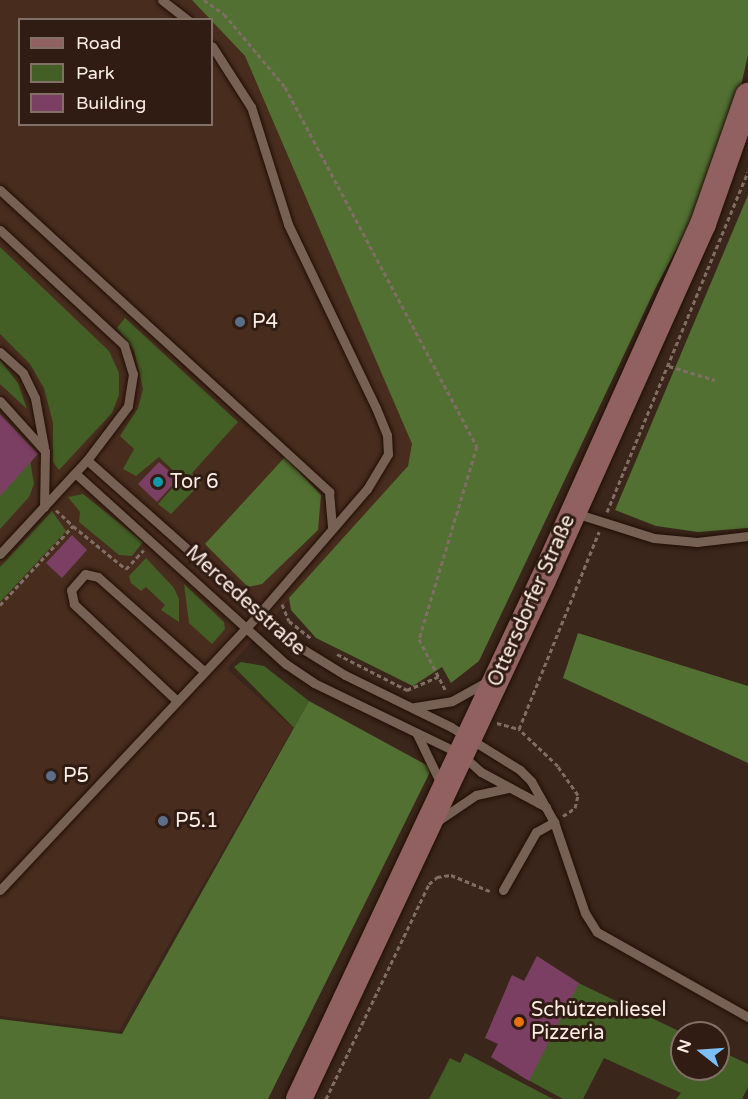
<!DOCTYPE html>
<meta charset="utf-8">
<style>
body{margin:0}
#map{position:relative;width:748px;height:1099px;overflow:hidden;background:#3a261b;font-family:"Varela Round",sans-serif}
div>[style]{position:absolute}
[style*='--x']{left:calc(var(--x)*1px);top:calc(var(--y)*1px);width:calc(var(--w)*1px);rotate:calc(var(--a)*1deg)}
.built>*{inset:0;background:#482d1f}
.green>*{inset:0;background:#435f26}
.forest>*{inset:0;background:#517032}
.building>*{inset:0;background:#7c3f64}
.path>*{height:3px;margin-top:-1.5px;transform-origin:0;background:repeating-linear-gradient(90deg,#806e65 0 4.5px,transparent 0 7.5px)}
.roads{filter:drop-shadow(0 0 2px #200e05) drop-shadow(0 0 2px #200e05)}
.lane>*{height:9px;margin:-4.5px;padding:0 4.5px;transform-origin:4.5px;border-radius:4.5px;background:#776054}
.secondary>*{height:26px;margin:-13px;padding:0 13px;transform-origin:13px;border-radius:13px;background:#916060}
.dots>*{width:16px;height:16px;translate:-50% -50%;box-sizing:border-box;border:3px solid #301c12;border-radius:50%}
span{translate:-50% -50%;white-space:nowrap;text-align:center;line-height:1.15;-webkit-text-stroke:6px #301c12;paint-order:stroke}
.poi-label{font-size:20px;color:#fceee7}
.left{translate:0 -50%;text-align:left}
.street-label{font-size:20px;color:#fceee7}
.legend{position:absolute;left:18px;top:18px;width:195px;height:108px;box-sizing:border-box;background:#301c12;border:2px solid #827067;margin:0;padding:8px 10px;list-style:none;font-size:18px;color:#fceee7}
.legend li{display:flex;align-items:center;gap:12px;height:30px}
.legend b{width:30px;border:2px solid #827067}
.north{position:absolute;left:670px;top:1021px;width:60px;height:60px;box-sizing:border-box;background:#301c12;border:2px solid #827067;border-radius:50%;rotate:287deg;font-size:16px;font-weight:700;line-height:24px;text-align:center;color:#fceee7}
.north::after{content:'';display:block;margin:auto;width:21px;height:27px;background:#7bbef8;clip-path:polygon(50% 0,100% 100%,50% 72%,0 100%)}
</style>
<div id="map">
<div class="built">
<i style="clip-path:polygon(evenodd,0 0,192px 0,221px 27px,245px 56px,412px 444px,413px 455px,401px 476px,227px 669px,293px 728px,119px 1031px,0 1016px,0 0,20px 20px,212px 20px,212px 124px,20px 124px,20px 20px)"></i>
</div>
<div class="green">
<i style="clip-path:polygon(0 247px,109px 351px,119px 373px,119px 395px,112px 413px,59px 470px,53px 462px,53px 423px,44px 388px,30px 364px,0 334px)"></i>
<i style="clip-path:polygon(125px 318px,238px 422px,192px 473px,201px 483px,171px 514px,158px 504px,181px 478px,159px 457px,136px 476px,123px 469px,134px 449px,120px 436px,138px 408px,143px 389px,134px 350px,117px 328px)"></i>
<i style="clip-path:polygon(0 360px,18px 383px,27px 409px,0 384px)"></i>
<i style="clip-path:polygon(30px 460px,34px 484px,29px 497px,0 529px,0 494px)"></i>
<i style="clip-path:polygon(83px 494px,143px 542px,132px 556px,119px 555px,79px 522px,80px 512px,68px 497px)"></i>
<i style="clip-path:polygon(52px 511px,66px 531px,0 602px,0 567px)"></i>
<i style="clip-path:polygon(146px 558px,174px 588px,179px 599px,179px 622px,161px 610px,165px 605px,146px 587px,141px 591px,131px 583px,129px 576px)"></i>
<i style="clip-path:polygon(184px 584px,224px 622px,225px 629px,212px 644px,189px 623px)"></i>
<i style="clip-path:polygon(241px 662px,264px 666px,309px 701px,294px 728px,234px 667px)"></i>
<i style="clip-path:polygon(568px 978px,683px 1033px,682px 1069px,718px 1069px,718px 1050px,748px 1064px,748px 1087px,742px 1099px,676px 1099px,681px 1093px,604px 1058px,583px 1099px,563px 1099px,519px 1075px)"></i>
<i style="clip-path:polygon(465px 1053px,553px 1099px,429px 1099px,450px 1058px,460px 1063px)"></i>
</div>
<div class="forest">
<i style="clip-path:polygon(192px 0,748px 0,748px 55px,739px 95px,689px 226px,657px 285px,479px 661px,451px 683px,442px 667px,413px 686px,316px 638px,291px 610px,289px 598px,408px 466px,412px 444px,245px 56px)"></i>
<i style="clip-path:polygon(748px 195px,748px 528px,698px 532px,656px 526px,615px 510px)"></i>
<i style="clip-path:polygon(285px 457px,321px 495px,318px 530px,262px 584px,248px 587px,205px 544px)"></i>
<i style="clip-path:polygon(578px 633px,748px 686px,748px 763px,563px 678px)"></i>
<i style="clip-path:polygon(309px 701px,432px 768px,268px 1099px,0 1099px,0 1019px,122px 1034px)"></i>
</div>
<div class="building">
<i style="clip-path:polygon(0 414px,38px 454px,0 496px)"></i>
<i style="clip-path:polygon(159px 462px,178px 479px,157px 502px,138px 484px)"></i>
<i style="clip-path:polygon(72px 535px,87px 550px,62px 578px,46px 563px)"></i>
<i style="clip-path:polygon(537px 956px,579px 983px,529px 1081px,491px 1057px,498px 1044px,485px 1038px,512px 975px,524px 981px)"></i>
</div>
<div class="path">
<i style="--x:204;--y:0;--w:24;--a:35"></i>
<i style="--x:224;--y:14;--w:95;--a:50.1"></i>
<i style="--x:285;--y:87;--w:407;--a:61.9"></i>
<i style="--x:477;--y:446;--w:202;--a:106.7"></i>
<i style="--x:419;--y:639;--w:59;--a:62.6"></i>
<i style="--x:669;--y:366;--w:48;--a:16.9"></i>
<i style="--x:56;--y:510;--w:23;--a:43"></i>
<i style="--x:607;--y:512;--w:368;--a:-67.5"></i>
<i style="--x:282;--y:604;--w:18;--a:68"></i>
<i style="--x:289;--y:621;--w:28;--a:38"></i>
<i style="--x:0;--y:605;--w:108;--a:-47.3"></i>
<i style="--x:73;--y:526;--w:68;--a:39.1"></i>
<i style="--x:126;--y:569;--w:26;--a:-47"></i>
<i style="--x:337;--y:654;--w:79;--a:27.2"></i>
<i style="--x:407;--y:690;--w:34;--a:-23"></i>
<i style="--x:497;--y:723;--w:23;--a:15"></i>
<i style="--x:563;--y:816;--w:14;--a:-34"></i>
<i style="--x:575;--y:808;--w:13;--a:-77"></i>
<i style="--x:578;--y:795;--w:35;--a:-125"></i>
<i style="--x:558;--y:766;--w:54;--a:-136.5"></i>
<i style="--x:519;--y:729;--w:213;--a:-67.9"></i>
<i style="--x:326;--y:1099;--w:238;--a:-64.4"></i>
<i style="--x:429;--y:884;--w:11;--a:-41"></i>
<i style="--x:437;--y:877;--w:14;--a:-8"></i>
<i style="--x:451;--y:875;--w:44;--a:22.5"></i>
</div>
<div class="roads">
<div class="lane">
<i style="--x:162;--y:0;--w:33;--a:38"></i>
<i style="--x:0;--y:190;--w:447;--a:42.5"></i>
<i style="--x:329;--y:492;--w:36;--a:85"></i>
<i style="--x:0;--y:230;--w:169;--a:42.8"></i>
<i style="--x:124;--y:345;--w:30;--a:73"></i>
<i style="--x:133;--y:374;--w:32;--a:99"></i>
<i style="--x:128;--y:406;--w:68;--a:127.2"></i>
<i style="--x:87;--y:460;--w:128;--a:132.8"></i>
<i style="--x:0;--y:352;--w:31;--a:42"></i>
<i style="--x:23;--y:373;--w:28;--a:64"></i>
<i style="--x:35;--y:398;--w:50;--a:79.6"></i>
<i style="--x:0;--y:401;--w:67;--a:48"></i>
<i style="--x:45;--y:451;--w:56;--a:91"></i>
<i style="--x:87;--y:460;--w:276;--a:41.6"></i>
<i style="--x:293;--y:643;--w:61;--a:31.6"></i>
<i style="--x:345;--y:675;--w:118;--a:26.1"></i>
<i style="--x:451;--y:727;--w:81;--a:31.9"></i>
<i style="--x:520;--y:770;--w:16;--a:45"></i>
<i style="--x:531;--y:781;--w:47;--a:60.7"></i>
<i style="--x:554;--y:822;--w:96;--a:71.2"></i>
<i style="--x:585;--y:913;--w:22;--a:58"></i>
<i style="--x:597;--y:932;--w:173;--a:29.4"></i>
<i style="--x:75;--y:473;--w:285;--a:42.2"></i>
<i style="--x:286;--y:664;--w:34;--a:34"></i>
<i style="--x:314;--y:683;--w:163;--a:25.8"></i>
<i style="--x:461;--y:754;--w:27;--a:42"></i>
<i style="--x:481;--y:772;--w:74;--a:28.3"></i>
<i style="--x:575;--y:513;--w:83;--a:17.6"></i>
<i style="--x:654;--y:538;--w:43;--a:5.3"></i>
<i style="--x:697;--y:542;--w:51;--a:-6.7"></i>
<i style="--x:175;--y:699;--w:139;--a:-136.8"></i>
<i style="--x:74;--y:604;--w:14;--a:-102"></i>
<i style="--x:71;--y:590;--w:21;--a:-49"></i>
<i style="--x:85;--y:574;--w:13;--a:13"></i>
<i style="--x:98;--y:577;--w:142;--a:41.6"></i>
<i style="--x:415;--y:707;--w:37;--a:-9"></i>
<i style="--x:452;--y:701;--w:41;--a:-29.1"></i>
<i style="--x:417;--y:734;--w:58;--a:64.3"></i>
<i style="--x:439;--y:820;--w:45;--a:-34"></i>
<i style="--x:476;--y:795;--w:35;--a:-12"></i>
<i style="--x:0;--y:890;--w:378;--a:-46.8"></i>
<i style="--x:259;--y:614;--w:165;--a:-49.2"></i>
<i style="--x:367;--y:489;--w:41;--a:-59"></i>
<i style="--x:388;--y:454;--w:19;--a:-93"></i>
<i style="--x:387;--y:435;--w:29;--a:-112"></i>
<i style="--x:376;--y:408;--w:204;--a:-115.6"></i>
<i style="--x:288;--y:224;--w:123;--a:-107.5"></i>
<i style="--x:251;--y:107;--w:72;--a:-122.6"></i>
<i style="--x:503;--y:890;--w:67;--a:-60.4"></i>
<i style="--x:536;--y:832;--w:21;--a:-29"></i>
</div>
<div class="secondary">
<i style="--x:299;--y:1099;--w:573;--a:-64.82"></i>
<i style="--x:543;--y:580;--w:390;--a:-65.8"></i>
<i style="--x:703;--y:224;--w:136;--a:-70.6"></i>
</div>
</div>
<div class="dots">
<i style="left:240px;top:322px;background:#5c6f8a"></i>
<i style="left:158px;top:482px;background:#0f9aa8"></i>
<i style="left:51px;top:776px;background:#5c6f8a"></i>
<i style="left:163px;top:821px;background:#5c6f8a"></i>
<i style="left:519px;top:1022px;background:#e8710a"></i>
</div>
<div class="poi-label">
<span class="left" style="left:252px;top:322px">P4</span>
<span class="left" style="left:170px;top:482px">Tor 6</span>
<span class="left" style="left:63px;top:776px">P5</span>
<span class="left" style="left:175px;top:821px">P5.1</span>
<span class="left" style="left:531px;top:1022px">Schützenliesel<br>Pizzeria</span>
</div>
<div class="street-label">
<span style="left:245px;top:601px;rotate:42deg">Mercedesstraße</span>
<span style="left:532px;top:601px;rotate:-66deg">Ottersdorfer Straße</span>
</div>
<ul class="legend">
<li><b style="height:8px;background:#916060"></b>Road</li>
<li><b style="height:16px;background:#435f26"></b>Park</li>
<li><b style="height:16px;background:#7c3f64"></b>Building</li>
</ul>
<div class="north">N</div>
</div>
